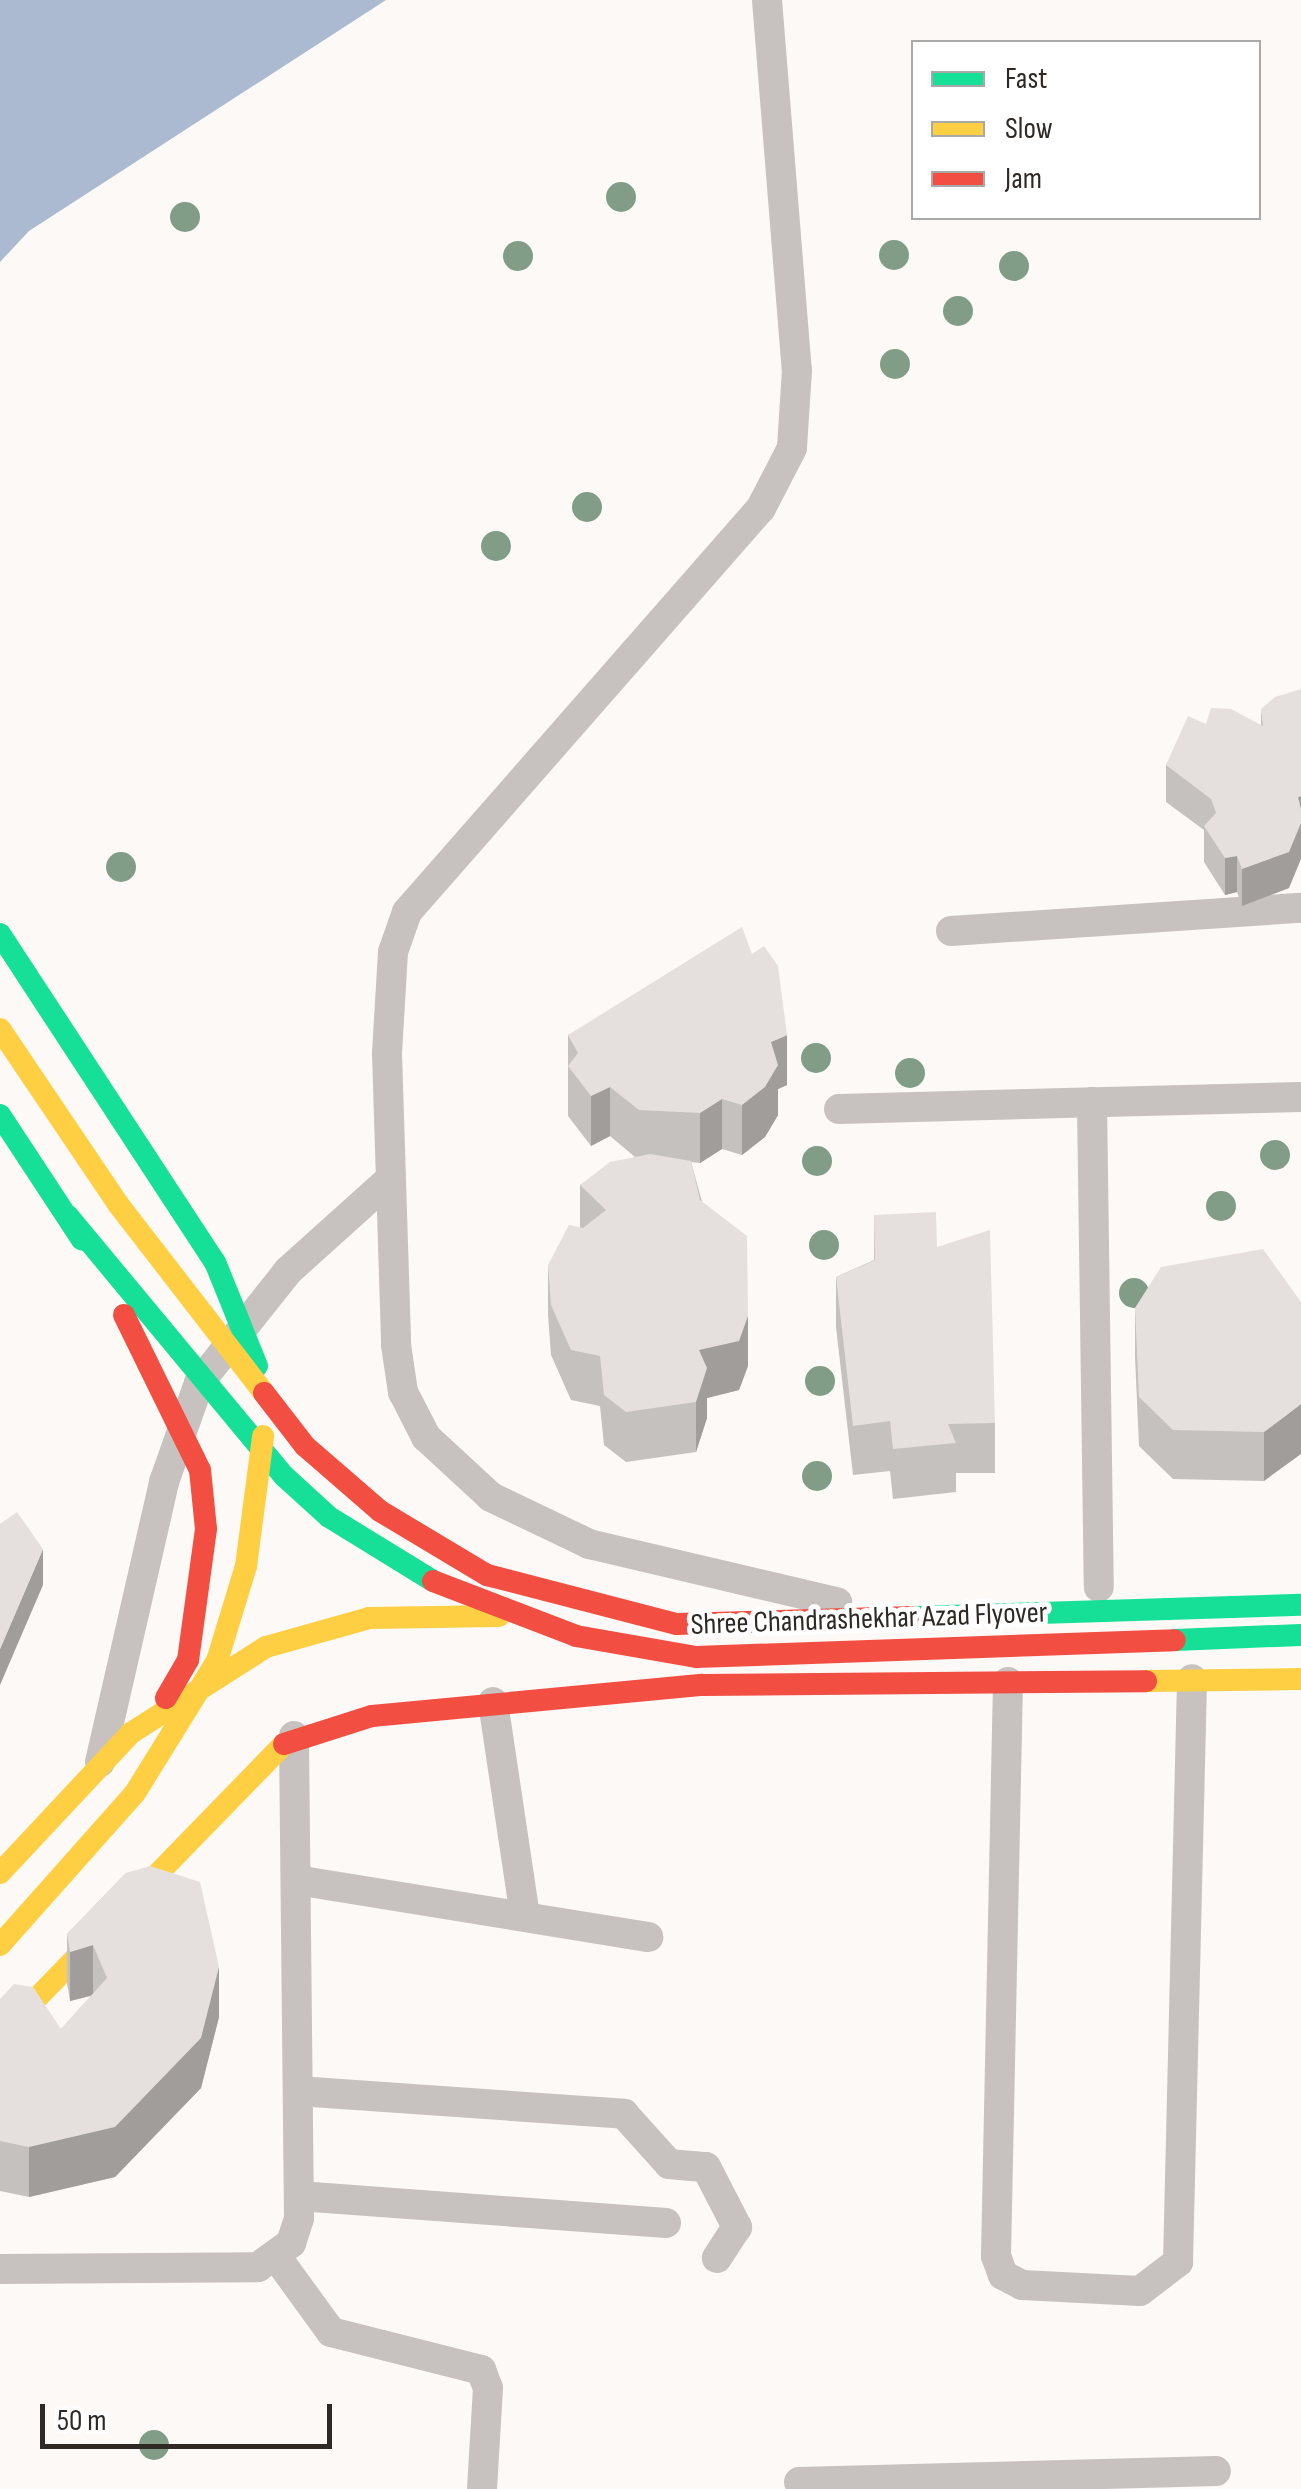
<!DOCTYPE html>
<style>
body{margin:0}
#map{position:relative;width:1301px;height:2489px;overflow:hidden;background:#fcf9f7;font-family:"Sofia Sans Condensed",sans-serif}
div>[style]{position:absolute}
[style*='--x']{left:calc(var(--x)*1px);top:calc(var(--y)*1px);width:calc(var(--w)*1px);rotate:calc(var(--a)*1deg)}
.water>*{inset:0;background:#abbad0}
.street>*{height:30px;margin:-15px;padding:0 15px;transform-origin:15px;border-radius:15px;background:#c7c1bf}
.fast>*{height:22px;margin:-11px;padding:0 11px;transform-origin:11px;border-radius:11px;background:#16e098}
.slow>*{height:22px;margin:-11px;padding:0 11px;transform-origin:11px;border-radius:11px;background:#ffcf43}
.jam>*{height:22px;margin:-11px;padding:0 11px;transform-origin:11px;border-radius:11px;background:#f24e42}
.trees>*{width:30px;height:30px;margin:-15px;border-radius:50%;background:#819d88}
.wall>*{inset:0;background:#c5c1be}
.shaded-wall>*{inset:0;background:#a09d9b}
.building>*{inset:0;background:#e5e0dd}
span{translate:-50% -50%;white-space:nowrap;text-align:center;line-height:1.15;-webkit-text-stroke:10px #fff;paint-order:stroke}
.street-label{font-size:30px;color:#2e2924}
.legend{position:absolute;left:911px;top:40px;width:350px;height:180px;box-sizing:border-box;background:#fff;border:2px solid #aba9a7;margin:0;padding:12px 18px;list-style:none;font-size:30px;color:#2e2924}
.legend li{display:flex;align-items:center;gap:20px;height:50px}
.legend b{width:50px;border:2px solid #aba9a7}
.scale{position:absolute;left:40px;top:2404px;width:292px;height:45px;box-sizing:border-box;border:5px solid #2e2924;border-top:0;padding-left:12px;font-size:30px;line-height:35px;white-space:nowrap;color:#2e2924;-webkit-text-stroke:8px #fff;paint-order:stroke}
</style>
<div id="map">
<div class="water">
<i style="clip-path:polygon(0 0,386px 0,29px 231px,0 262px)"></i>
</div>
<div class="street">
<i style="--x:767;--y:0;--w:371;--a:85.4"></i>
<i style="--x:797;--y:370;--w:78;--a:93.7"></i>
<i style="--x:792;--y:448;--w:68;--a:117.3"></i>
<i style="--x:761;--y:508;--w:537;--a:131.23"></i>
<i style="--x:407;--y:912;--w:42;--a:109.3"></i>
<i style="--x:393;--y:952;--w:101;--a:93.4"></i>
<i style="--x:387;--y:1053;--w:292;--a:88.2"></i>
<i style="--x:396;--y:1345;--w:48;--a:81.5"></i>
<i style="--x:403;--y:1392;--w:51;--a:62.9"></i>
<i style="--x:426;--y:1437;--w:88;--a:42.7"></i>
<i style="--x:491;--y:1497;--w:109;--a:25.6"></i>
<i style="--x:589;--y:1544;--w:255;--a:13.2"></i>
<i style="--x:951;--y:931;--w:351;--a:-3.8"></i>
<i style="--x:1092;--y:1102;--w:485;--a:89.2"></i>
<i style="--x:839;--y:1109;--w:462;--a:-1.5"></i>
<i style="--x:1008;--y:1682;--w:574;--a:91.2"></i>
<i style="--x:996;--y:2256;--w:20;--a:70"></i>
<i style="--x:1003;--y:2275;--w:21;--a:28"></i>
<i style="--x:1022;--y:2285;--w:118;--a:2.9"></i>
<i style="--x:1140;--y:2291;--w:48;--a:-37.3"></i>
<i style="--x:1178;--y:2262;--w:583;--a:-88.62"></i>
<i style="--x:493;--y:1702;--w:217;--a:81.5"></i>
<i style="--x:100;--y:1762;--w:287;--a:-77.1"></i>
<i style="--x:164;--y:1482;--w:105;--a:-70.5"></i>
<i style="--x:199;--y:1383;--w:143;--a:-51.5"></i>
<i style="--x:288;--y:1271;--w:137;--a:-42"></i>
<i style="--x:296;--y:1880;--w:357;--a:9.2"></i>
<i style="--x:298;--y:2091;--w:327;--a:4"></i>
<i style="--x:624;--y:2114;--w:67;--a:48"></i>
<i style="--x:669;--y:2164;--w:37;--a:5"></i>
<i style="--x:706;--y:2167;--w:68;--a:62.7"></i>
<i style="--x:737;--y:2227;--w:37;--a:123"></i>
<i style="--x:299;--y:2196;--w:368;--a:4.2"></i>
<i style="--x:278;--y:2259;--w:90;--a:54"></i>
<i style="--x:331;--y:2332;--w:155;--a:14.2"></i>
<i style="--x:481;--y:2370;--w:19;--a:69"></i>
<i style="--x:488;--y:2388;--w:101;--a:93.4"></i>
<i style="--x:0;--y:2269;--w:258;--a:-0.4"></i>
<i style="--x:258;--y:2267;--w:41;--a:-36"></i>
<i style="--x:291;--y:2243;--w:26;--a:-72"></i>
<i style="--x:299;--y:2218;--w:482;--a:-90.6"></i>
<i style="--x:799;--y:2482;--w:417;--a:-1.5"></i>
</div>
<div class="fast">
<i style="--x:0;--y:934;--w:392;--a:56.8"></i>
<i style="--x:215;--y:1262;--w:112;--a:68"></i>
<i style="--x:0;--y:1115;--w:149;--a:56.7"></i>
<i style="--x:68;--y:1216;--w:338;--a:50.3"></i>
<i style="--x:284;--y:1476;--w:61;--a:42.3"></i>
<i style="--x:329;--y:1517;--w:122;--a:31.6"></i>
<i style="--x:913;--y:1617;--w:388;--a:-1.8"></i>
<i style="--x:1175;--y:1640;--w:126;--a:-2.3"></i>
</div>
<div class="slow">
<i style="--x:0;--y:1029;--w:211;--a:56"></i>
<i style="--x:118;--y:1204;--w:239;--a:52.3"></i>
<i style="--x:1146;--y:1681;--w:155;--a:-0.7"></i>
<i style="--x:0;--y:1873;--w:192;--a:-46.9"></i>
<i style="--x:131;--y:1733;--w:160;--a:-32.5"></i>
<i style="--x:266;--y:1647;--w:107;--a:-15.7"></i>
<i style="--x:369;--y:1618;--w:130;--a:-0.9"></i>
<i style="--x:0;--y:1945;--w:203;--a:-48.4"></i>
<i style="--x:135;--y:1793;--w:155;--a:-58.2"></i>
<i style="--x:217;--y:1661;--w:99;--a:-73"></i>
<i style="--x:246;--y:1566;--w:131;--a:-82.5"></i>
<i style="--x:0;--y:2036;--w:407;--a:-45.8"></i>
</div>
<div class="jam">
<i style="--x:124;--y:1315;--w:173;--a:63.9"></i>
<i style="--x:200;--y:1470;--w:59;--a:84.2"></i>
<i style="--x:206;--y:1529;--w:132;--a:97.8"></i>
<i style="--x:188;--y:1660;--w:44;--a:120.1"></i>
<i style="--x:264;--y:1393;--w:67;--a:52.3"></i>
<i style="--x:305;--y:1446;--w:99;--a:40.9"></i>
<i style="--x:380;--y:1511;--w:125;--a:30.9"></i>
<i style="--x:487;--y:1575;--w:196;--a:14.5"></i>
<i style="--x:677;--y:1624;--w:236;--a:-1.7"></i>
<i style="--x:433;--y:1581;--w:153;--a:21"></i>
<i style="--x:576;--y:1636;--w:122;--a:9.9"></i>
<i style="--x:696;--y:1657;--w:479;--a:-2"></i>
<i style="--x:284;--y:1744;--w:92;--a:-17.7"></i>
<i style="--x:372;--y:1716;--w:332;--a:-5.4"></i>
<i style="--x:703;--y:1685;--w:443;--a:-0.5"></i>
</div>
<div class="trees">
<i style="left:621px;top:197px"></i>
<i style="left:185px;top:217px"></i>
<i style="left:894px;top:255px"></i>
<i style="left:518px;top:256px"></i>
<i style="left:1014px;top:266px"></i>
<i style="left:958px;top:311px"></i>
<i style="left:895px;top:364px"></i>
<i style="left:587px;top:507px"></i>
<i style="left:496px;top:546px"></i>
<i style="left:121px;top:867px"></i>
<i style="left:816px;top:1058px"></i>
<i style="left:910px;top:1073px"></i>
<i style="left:1275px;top:1155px"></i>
<i style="left:817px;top:1161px"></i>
<i style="left:1221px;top:1206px"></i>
<i style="left:824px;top:1245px"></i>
<i style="left:1134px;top:1293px"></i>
<i style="left:820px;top:1381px"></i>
<i style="left:817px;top:1476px"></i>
<i style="left:154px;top:2445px"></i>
</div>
<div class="wall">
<i style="clip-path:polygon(1261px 709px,1289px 888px,1242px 906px,1237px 892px,1225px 895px,1204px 862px,1204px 830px,1166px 802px,1166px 765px,1206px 724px,1261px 725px)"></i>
<i style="clip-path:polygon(752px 954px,787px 1085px,778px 1089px,778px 1115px,765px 1137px,742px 1155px,722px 1149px,700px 1163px,691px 1162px,748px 1366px,739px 1390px,707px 1398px,707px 1418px,696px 1452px,626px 1462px,604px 1445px,600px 1406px,571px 1400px,551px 1355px,548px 1315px,548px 1265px,580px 1228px,580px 1185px,635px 1157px,610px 1136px,591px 1146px,568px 1116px,568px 1035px)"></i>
<i style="clip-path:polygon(874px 1215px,937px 1247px,995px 1423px,995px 1473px,956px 1473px,956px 1492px,893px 1499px,890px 1471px,853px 1475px,836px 1327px,836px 1277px,874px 1260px)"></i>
<i style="clip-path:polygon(1301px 1302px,1264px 1481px,1173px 1479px,1139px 1446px,1135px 1357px,1135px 1308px)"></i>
<i style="clip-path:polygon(126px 1873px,219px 2017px,201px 2088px,115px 2177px,29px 2197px,0 2191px,0 1999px,61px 2029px,91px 1996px,70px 2001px,67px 1983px,67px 1934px)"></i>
</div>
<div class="shaded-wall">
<i style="clip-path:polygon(1301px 796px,1301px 859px,1289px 888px,1242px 906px,1242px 869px,1298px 797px)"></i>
<i style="clip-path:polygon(1237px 856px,1237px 892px,1225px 895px,1225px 858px)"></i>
<i style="clip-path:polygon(787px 1035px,787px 1085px,778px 1089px,778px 1115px,765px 1137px,742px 1155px,742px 1105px,771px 1042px)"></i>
<i style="clip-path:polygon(610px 1087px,610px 1136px,591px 1146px,591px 1096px)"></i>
<i style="clip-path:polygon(722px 1099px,722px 1149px,700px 1163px,700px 1113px)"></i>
<i style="clip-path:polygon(748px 1316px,748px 1366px,739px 1390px,707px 1398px,707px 1418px,696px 1452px,696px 1402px,699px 1350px)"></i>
<i style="clip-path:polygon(1301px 1404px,1301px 1454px,1264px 1481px,1264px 1432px)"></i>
<i style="clip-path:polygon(43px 1549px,43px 1585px,0 1685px,0 1649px)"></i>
<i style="clip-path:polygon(93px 1945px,93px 1995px,70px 2001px,70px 1952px)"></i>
<i style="clip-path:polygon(219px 1967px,219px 2017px,201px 2088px,115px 2177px,29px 2197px,29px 2147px)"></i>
</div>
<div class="building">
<i style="clip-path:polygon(1301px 689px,1301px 796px,1298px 797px,1301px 809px,1301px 823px,1289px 852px,1242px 869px,1237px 856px,1225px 858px,1204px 826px,1216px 813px,1211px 799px,1166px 765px,1188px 716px,1206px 724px,1211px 708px,1231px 709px,1263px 726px,1261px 709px,1275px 697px)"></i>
<i style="clip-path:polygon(742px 927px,752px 954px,764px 946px,778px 966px,787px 1035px,771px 1042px,778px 1065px,765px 1087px,742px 1105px,722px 1099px,700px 1113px,639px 1110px,610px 1087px,591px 1096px,568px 1066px,578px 1053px,568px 1035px)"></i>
<i style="clip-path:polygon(650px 1154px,691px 1161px,700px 1200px,747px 1236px,748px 1316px,739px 1341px,699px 1350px,707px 1368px,696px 1402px,626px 1412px,604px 1395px,600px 1356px,571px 1350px,551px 1305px,548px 1265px,569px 1225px,583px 1228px,606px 1210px,580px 1185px,610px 1162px)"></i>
<i style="clip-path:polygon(936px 1212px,937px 1247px,990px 1230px,995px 1423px,948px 1424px,956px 1443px,893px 1449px,890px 1421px,853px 1426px,836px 1277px,875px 1260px,874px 1215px)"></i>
<i style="clip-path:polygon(1263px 1249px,1301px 1302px,1301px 1404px,1264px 1432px,1173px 1430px,1139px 1397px,1135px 1308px,1161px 1267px)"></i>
<i style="clip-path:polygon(17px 1512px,43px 1549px,0 1649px,0 1524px)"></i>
<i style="clip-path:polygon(150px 1866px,200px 1882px,219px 1967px,201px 2038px,115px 2127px,29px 2147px,0 2141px,0 1999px,14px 1984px,33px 1987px,61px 2029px,107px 1978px,93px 1945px,70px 1952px,67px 1934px,126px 1873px)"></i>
</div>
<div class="street-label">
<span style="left:869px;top:1619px;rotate:-2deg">Shree Chandrashekhar Azad Flyover</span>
</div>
<ul class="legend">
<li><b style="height:12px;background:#16e098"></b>Fast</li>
<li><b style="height:12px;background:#ffcf43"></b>Slow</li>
<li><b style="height:12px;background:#f24e42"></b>Jam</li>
</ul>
<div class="scale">50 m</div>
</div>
